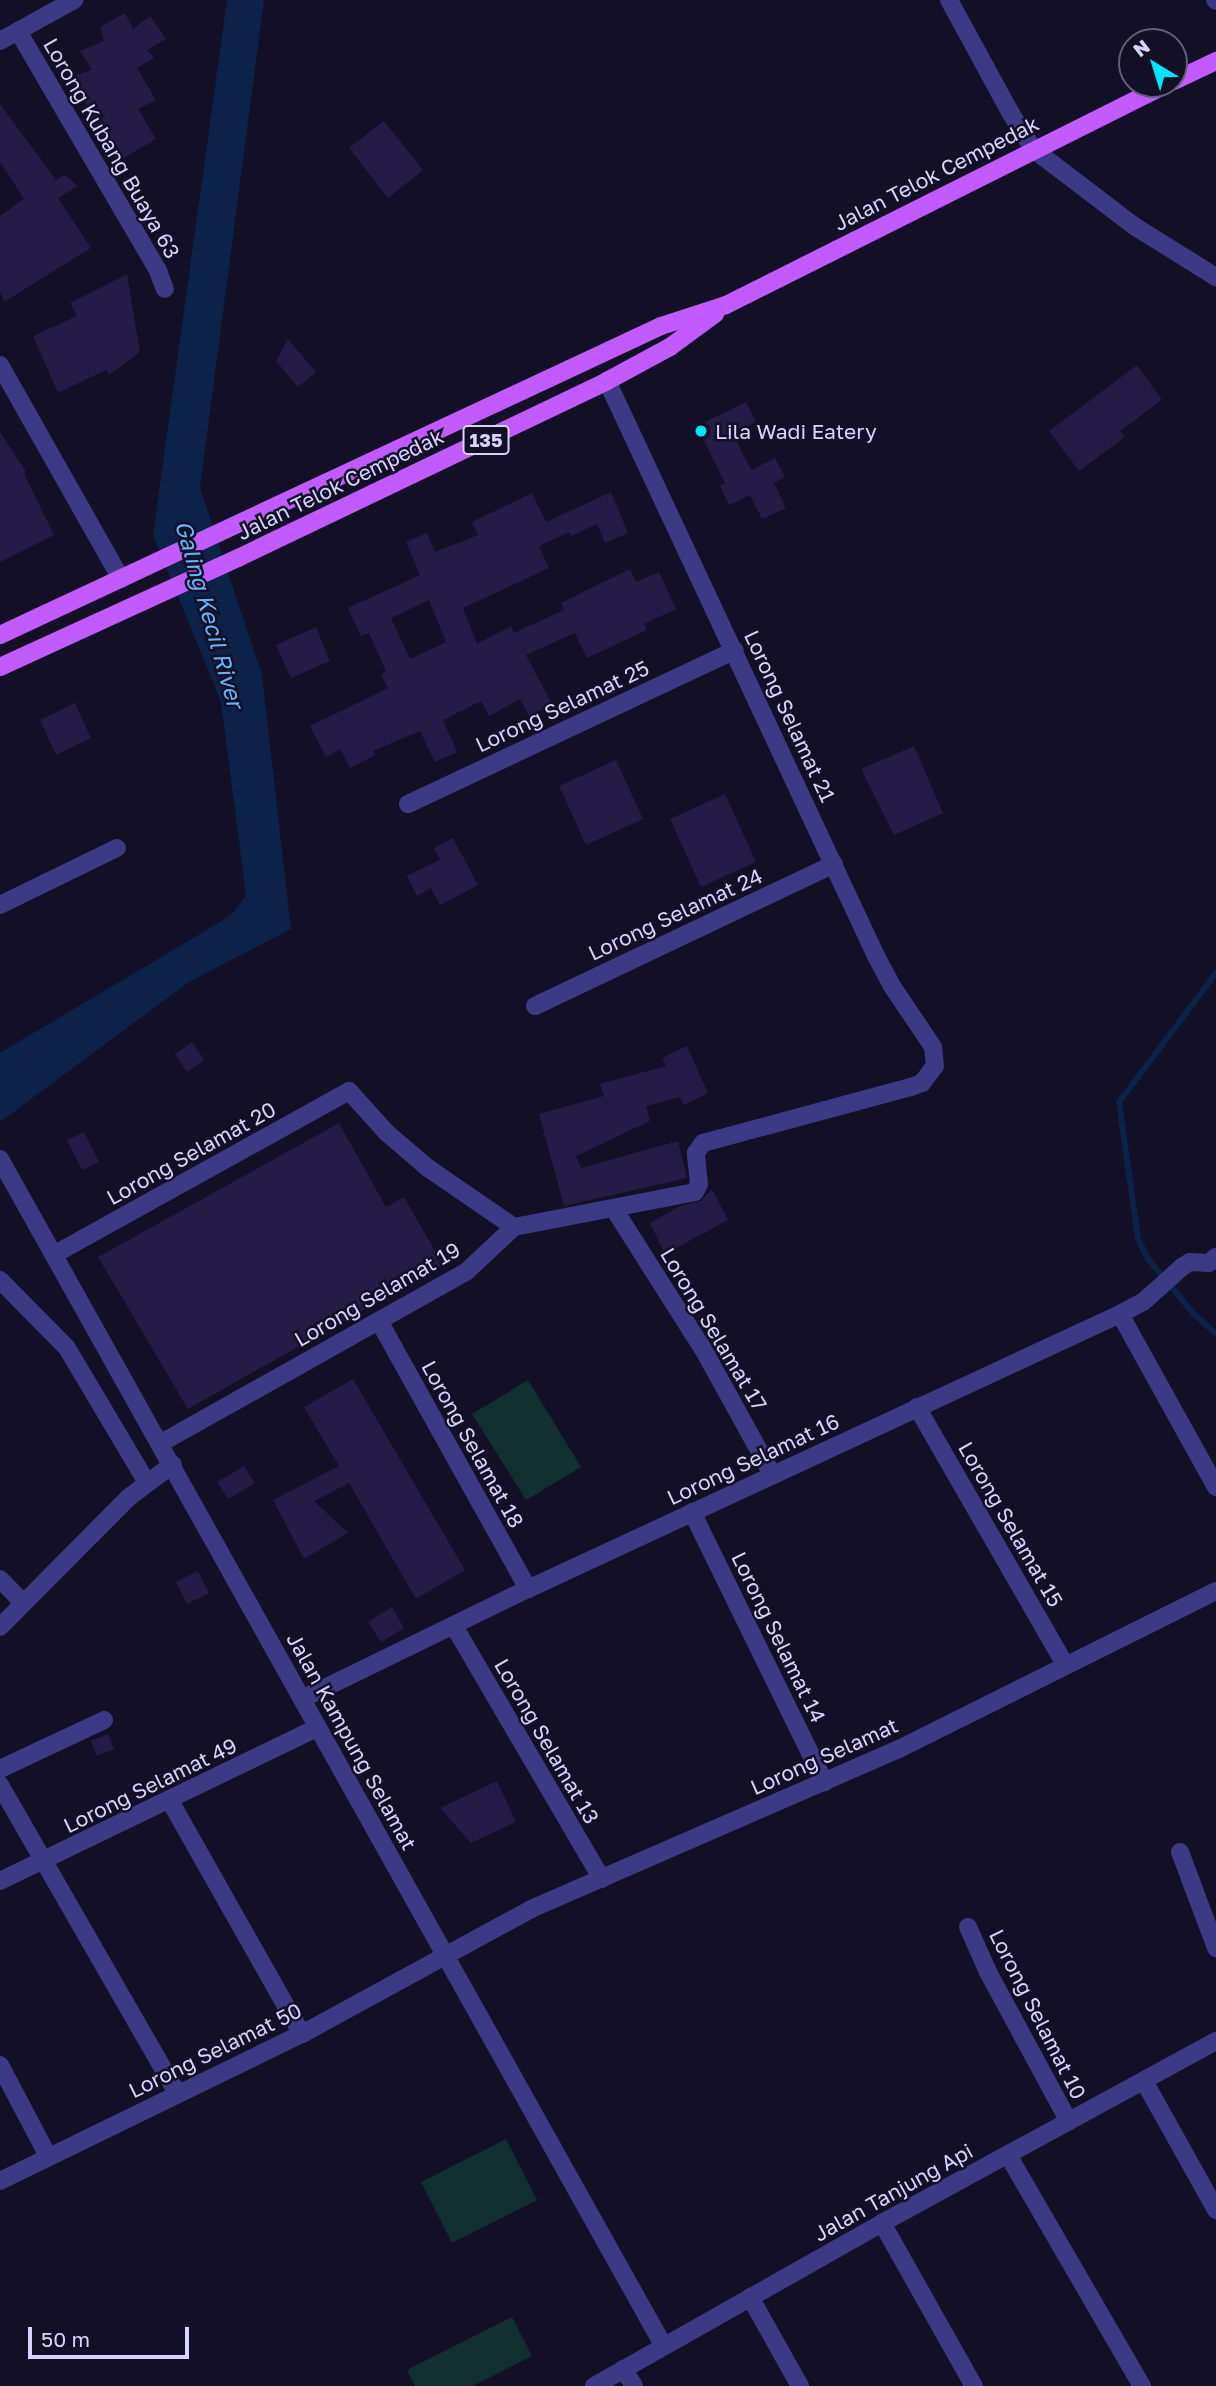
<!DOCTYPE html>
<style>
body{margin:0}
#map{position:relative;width:1216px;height:2386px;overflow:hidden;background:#130f26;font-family:"Golos Text",sans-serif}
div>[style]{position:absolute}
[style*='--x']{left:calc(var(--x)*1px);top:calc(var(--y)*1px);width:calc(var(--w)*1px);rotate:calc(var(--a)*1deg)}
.green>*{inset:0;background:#12302f}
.water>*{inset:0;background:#0c2248}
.stream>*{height:6px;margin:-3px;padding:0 3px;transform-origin:3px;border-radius:3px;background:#0c2248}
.building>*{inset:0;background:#241b47}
.minor>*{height:18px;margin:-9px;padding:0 9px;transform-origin:9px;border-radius:9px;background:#3d3a85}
.major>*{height:18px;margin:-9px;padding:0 9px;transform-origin:9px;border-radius:9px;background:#c25bff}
.dots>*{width:19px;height:19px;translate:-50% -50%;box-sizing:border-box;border:4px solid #130f26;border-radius:50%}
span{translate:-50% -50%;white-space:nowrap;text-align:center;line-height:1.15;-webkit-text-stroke:5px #130f26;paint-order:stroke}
.shield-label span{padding:2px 5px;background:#130f26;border:2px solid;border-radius:5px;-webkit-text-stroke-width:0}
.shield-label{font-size:19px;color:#d9d4ff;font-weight:700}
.street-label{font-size:21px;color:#d9d4ff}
.poi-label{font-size:21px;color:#d9d4ff}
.left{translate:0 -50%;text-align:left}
.water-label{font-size:23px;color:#62b6ff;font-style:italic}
.north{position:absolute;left:1118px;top:28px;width:70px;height:70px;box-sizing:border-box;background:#130f26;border:2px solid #625e7d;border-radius:50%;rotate:322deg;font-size:19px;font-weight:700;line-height:28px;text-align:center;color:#d9d4ff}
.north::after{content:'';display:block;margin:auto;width:24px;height:32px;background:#00e5ff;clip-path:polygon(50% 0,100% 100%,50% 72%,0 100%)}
.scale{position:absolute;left:28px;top:2327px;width:161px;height:32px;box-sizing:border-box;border:4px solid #d9d4ff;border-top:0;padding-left:9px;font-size:21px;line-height:24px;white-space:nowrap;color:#d9d4ff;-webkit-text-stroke:5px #130f26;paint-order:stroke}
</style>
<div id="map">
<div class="green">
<i style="clip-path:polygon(528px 1380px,581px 1467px,526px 1500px,472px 1414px)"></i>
<i style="clip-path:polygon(506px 2139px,537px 2200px,452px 2243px,421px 2182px)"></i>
<i style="clip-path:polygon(512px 2317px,532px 2356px,473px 2386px,415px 2386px,407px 2370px)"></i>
</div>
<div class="water">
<i style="clip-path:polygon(227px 0,264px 0,200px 488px,262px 675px,291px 929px,189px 982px,0 1122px,0 1053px,220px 922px,234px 912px,246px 895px,221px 702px,153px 535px)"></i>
</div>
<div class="stream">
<i style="--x:1216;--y:973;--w:161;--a:126.9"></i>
<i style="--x:1119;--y:1102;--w:138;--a:82.1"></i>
<i style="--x:1138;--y:1239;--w:22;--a:63"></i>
<i style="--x:1148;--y:1259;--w:72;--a:50.1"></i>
<i style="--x:1194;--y:1314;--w:30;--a:42"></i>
</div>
<div class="building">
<i style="clip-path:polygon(125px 13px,133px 29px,150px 16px,166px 39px,147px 50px,154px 58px,137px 68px,156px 100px,138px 109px,156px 139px,117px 162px,89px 116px,93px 113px,68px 77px,92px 70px,80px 51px,104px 41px,100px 27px)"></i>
<i style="clip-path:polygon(0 104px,56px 180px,65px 175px,78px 186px,58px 198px,91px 248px,4px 302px,0 291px,0 216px,24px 199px,0 162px)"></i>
<i style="clip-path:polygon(384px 121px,423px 170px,388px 198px,349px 148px)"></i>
<i style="clip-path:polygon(127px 274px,140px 352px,109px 375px,106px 370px,58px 393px,33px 336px,77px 316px,70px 303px)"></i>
<i style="clip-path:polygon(288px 339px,316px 372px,298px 387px,276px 361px)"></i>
<i style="clip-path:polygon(1137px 365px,1162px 400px,1120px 431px,1125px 437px,1079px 471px,1049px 431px)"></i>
<i style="clip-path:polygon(746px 402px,756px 422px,733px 434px,751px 470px,775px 458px,785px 477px,774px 483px,786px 508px,762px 519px,750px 495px,729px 505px,720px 486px,725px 483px,697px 426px)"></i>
<i style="clip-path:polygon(0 432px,26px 472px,24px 474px,54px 535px,0 562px)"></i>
<i style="clip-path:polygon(evenodd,611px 492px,628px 533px,605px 543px,597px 524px,571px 536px,569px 532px,539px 546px,549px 568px,463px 608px,477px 644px,511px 626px,514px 633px,564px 610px,561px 603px,630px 569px,636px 582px,659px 572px,676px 609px,644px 624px,647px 630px,587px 658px,575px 633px,526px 655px,552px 704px,529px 716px,520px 699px,489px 716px,481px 701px,443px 720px,457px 752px,435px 762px,420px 731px,373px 751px,375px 755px,350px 768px,340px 749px,326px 757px,310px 726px,388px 688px,381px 674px,386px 671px,369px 633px,361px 636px,348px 608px,420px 575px,406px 542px,427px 533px,435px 552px,478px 535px,472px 522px,532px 493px,546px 522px,611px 492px,429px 600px,446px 642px,410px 659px,391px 618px,429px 600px)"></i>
<i style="clip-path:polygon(316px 627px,330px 661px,291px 678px,276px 645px)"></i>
<i style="clip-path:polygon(75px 703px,91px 738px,56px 755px,40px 720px)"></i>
<i style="clip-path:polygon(914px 746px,943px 813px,894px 835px,861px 769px)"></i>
<i style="clip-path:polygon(616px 760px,643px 819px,586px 845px,559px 786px)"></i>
<i style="clip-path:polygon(725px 794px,756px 862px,701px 887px,670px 819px)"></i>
<i style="clip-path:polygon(453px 838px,478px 885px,440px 905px,431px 888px,417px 896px,407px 876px,440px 860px,434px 848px)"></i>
<i style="clip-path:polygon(192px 1042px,204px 1060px,187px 1072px,175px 1054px)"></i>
<i style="clip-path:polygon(687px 1046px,708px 1093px,684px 1105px,680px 1097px,646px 1106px,650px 1121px,576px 1156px,581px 1168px,678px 1141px,687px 1178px,564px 1206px,539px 1114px,604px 1096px,600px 1084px,666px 1066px,662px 1058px)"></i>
<i style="clip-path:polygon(339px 1123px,386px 1207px,404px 1197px,443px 1265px,188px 1409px,98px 1257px)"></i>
<i style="clip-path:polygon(84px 1132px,99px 1162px,82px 1170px,67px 1140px)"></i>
<i style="clip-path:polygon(712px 1189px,728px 1220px,665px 1254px,650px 1223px,680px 1206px,701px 1201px)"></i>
<i style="clip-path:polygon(353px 1379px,465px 1570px,416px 1599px,349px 1483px,314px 1501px,348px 1533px,304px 1559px,273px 1500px,339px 1466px,304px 1407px)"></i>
<i style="clip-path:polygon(244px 1466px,255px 1483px,228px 1499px,217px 1482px)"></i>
<i style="clip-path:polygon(198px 1571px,209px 1593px,187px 1604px,176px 1582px)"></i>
<i style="clip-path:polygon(392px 1607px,404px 1628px,381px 1642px,368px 1622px)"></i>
<i style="clip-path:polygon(108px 1734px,114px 1749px,97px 1756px,91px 1741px)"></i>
<i style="clip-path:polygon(497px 1781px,516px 1822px,471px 1843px,440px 1808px)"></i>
</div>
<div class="minor">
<i style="--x:949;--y:0;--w:128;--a:61.4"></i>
<i style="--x:1010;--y:112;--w:44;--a:58.1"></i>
<i style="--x:1033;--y:149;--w:127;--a:37.3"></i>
<i style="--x:1134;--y:226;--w:97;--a:31.9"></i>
<i style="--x:1215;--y:0;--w:1;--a:45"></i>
<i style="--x:18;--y:31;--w:278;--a:59.7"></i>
<i style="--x:158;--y:271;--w:19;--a:69"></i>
<i style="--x:0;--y:41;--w:85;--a:-29"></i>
<i style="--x:0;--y:365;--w:246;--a:60.5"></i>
<i style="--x:408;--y:804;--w:361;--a:-25.2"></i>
<i style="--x:0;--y:905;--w:130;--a:-26"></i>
<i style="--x:535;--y:1006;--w:331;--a:-25.4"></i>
<i style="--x:0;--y:1159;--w:1359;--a:60.79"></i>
<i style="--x:614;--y:1209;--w:166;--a:57.6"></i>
<i style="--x:703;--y:1349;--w:143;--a:61.1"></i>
<i style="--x:55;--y:1254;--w:336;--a:-29"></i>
<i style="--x:349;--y:1091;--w:57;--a:47.9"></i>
<i style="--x:387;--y:1133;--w:54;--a:40.5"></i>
<i style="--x:428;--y:1168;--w:104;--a:34.5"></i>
<i style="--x:0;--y:1280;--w:95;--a:45.4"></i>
<i style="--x:67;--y:1348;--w:157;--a:59.3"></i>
<i style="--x:1120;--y:1314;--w:198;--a:61"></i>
<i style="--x:379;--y:1321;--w:307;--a:60.9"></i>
<i style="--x:917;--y:1407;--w:297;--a:60.1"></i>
<i style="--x:161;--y:1443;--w:351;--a:-29.3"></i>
<i style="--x:467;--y:1271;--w:64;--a:-43.1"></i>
<i style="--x:514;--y:1227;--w:184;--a:-10.9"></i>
<i style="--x:695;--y:1192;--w:9;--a:-63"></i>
<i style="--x:699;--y:1184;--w:31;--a:-96"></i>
<i style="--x:696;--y:1153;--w:12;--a:-55"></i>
<i style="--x:703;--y:1143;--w:215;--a:-15.1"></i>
<i style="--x:911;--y:1087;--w:12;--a:-20"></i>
<i style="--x:922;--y:1083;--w:21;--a:-53"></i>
<i style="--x:935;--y:1066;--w:19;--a:-96"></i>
<i style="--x:933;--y:1047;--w:73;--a:-123.9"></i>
<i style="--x:892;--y:986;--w:34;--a:-118"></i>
<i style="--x:876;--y:956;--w:635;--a:-115.07"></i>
<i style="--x:692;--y:1512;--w:301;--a:63.9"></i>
<i style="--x:0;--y:1579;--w:32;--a:46"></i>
<i style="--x:454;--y:1626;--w:293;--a:59.7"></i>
<i style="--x:0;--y:1627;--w:182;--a:-45.2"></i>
<i style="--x:128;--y:1498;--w:56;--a:-37.1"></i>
<i style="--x:302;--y:1699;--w:251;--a:-26"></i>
<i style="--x:528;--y:1589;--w:653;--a:-24.92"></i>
<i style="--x:1120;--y:1314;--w:26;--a:-28"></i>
<i style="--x:1143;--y:1302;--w:52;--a:-41.9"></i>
<i style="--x:1182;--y:1267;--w:9;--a:-32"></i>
<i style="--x:1190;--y:1262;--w:19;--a:3"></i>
<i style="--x:1209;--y:1263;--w:9;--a:-41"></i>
<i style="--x:0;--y:1769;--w:115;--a:-25.2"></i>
<i style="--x:0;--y:1785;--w:355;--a:60.1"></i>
<i style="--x:170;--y:1801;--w:268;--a:60.5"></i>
<i style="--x:1180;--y:1852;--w:103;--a:69.4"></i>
<i style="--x:0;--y:1881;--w:353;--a:-25.8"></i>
<i style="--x:968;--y:1927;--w:49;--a:66"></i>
<i style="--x:988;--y:1972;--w:170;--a:61.6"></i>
<i style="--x:0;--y:2065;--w:103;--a:62.2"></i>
<i style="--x:1144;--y:2081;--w:148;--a:60.8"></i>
<i style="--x:1008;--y:2155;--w:267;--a:59.9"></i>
<i style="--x:0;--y:2181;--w:336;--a:-26"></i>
<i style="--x:302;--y:2034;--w:261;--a:-28.6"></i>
<i style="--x:531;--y:1909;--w:401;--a:-23.5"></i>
<i style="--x:899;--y:1749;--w:354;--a:-26.5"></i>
<i style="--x:882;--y:2223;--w:187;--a:60.6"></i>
<i style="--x:750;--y:2297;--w:102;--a:60.7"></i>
<i style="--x:623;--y:2369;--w:20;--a:57"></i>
<i style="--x:594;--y:2386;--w:331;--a:-29.5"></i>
<i style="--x:882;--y:2223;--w:380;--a:-28.6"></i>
</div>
<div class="major">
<i style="--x:1174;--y:81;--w:47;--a:-25.5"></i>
<i style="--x:0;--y:635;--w:730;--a:-25.05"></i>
<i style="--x:661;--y:326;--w:68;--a:-17.9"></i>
<i style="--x:726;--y:305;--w:493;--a:-26.6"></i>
<i style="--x:0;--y:667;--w:262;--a:-24.6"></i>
<i style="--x:238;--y:558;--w:409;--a:-25.6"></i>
<i style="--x:607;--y:381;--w:72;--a:-28.4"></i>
<i style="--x:670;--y:347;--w:56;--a:-36.3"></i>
</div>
<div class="dots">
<i style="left:701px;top:431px;background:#00e5ff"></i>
</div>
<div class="shield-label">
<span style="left:486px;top:440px">135</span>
</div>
<div class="street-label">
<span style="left:112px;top:148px;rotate:60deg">Lorong Kubang Buaya 63</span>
<span style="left:936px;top:173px;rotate:-27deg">Jalan Telok Cempedak</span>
<span style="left:340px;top:484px;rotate:-26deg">Jalan Telok Cempedak</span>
<span style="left:562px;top:706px;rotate:-25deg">Lorong Selamat 25</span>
<span style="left:790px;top:716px;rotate:65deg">Lorong Selamat 21</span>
<span style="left:675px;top:914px;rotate:-25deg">Lorong Selamat 24</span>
<span style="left:191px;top:1153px;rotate:-29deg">Lorong Selamat 20</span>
<span style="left:377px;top:1294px;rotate:-30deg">Lorong Selamat 19</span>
<span style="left:714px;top:1329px;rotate:59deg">Lorong Selamat 17</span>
<span style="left:473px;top:1444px;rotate:61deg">Lorong Selamat 18</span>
<span style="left:753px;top:1459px;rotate:-25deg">Lorong Selamat 16</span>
<span style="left:1011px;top:1524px;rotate:60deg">Lorong Selamat 15</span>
<span style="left:779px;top:1637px;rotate:64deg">Lorong Selamat 14</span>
<span style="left:352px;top:1741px;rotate:61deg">Jalan Kampung Selamat</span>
<span style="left:547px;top:1741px;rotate:60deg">Lorong Selamat 13</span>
<span style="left:824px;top:1756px;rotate:-24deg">Lorong Selamat</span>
<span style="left:150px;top:1785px;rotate:-26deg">Lorong Selamat 49</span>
<span style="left:1038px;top:2014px;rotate:63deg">Lorong Selamat 10</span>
<span style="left:215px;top:2050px;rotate:-26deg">Lorong Selamat 50</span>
<span style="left:893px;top:2192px;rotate:-29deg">Jalan Tanjung Api</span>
</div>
<div class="poi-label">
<span class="left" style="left:715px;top:431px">Lila Wadi Eatery</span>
</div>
<div class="water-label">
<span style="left:210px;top:614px;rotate:74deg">Galing Kecil River</span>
</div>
<div class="north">N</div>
<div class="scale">50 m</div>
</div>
